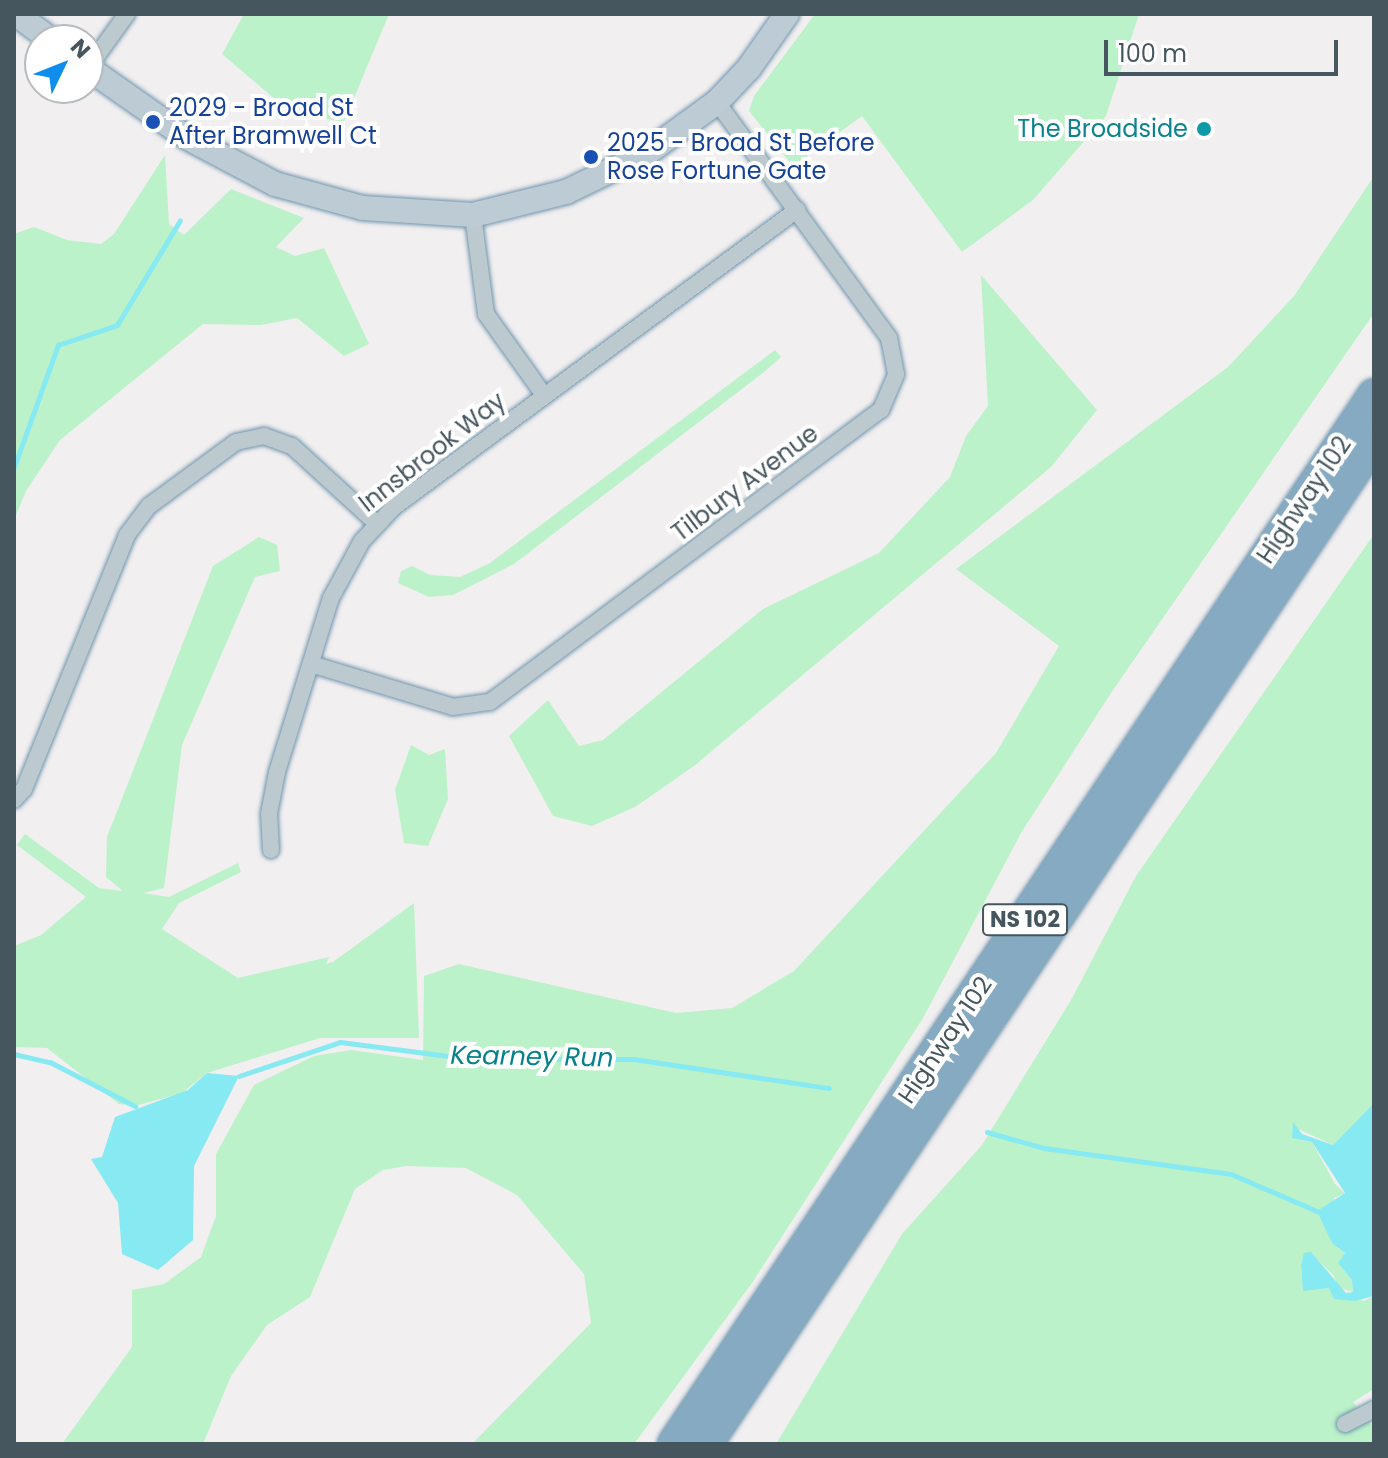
<!DOCTYPE html>
<style>
body{margin:0}
#map{position:relative;width:1388px;height:1458px;overflow:hidden;background:#f2eff0;font-family:Poppins,sans-serif}
div>[style]{position:absolute}
[style*='--x']{left:calc(var(--x)*1px);top:calc(var(--y)*1px);width:calc(var(--w)*1px);rotate:calc(var(--a)*1deg)}
.green>*{inset:0;background:#bcf2ca}
.water>*{inset:0;background:#87e9f1}
.stream>*{height:5px;margin:-2.5px;padding:0 2.5px;transform-origin:2.5px;border-radius:2.5px;background:#87e9f1}
.roads{filter:drop-shadow(0 0 2px #7095ad) drop-shadow(0 0 2px #7095ad)}
.street>*{height:16px;margin:-8px;padding:0 8px;transform-origin:8px;border-radius:8px;background:#bcc9cf}
.secondary>*{height:24px;margin:-12px;padding:0 12px;transform-origin:12px;border-radius:12px;background:#bccbd4}
.highway>*{height:32px;margin:-16px;padding:0 16px;transform-origin:16px;border-radius:16px;background:#85aac1}
.dots>*{width:22px;height:22px;translate:-50% -50%;box-sizing:border-box;border:4px solid #fff;border-radius:50%}
span{translate:-50% -50%;white-space:nowrap;text-align:center;line-height:1.15;-webkit-text-stroke:8px #fff;paint-order:stroke}
.shield-label span{padding:2px 6px;background:#fff;border:2px solid;border-radius:6px;-webkit-text-stroke-width:0}
.shield-label{font-size:22px;color:#46565e;font-weight:700}
.transit-label{font-size:24px;color:#164399}
.left{translate:0 -50%;text-align:left}
.culture-label{font-size:24px;color:#0d838f}
.right{translate:-100% -50%;text-align:right}
.street-label{font-size:24px;color:#46565e}
.water-label{font-size:26px;color:#07818b;font-style:italic}
.frame{position:absolute;inset:0;border:16px solid #46565e;pointer-events:none}
.north{position:absolute;left:24px;top:24px;width:80px;height:80px;box-sizing:border-box;background:#fff;border:2px solid #b5bbbf;border-radius:50%;rotate:47deg;font-size:22px;font-weight:700;line-height:32px;text-align:center;color:#46565e}
.north::after{content:'';display:block;margin:auto;width:28px;height:36px;background:#0f8ded;clip-path:polygon(50% 0,100% 100%,50% 72%,0 100%)}
.scale{position:absolute;left:1104px;top:40px;width:234px;height:36px;box-sizing:border-box;border:4px solid #46565e;border-top:0;padding-left:10px;font-size:24px;line-height:28px;white-space:nowrap;color:#46565e;-webkit-text-stroke:6px #fff;paint-order:stroke}
</style>
<div id="map">
<div class="green">
<i style="clip-path:polygon(244px 14px,389px 14px,344px 122px,290px 112px,222px 54px)"></i>
<i style="clip-path:polygon(815px 14px,1139px 14px,1106px 116px,1033px 200px,962px 252px,862px 116px,793px 166px,749px 111px,754px 96px)"></i>
<i style="clip-path:polygon(165px 155px,169px 224px,184px 235px,231px 189px,304px 218px,276px 247px,295px 256px,324px 248px,369px 344px,344px 356px,297px 318px,261px 325px,203px 324px,60px 440px,26px 491px,14px 520px,14px 234px,34px 227px,67px 240px,101px 244px,114px 234px)"></i>
<i style="clip-path:polygon(1374px 176px,1374px 313px,1111px 693px,1021px 833px,923px 1018px,752px 1283px,634px 1444px,472px 1444px,591px 1323px,584px 1274px,517px 1195px,466px 1168px,406px 1166px,383px 1170px,355px 1189px,310px 1297px,267px 1325px,231px 1376px,203px 1444px,62px 1444px,132px 1347px,132px 1290px,164px 1284px,201px 1257px,216px 1216px,216px 1154px,254px 1085px,314px 1056px,351px 1050px,423px 1060px,424px 976px,459px 964px,676px 1013px,732px 1008px,794px 971px,996px 753px,1059px 646px,956px 569px,1228px 367px,1294px 296px)"></i>
<i style="clip-path:polygon(981px 275px,1097px 410px,1051px 467px,694px 766px,635px 807px,592px 826px,553px 816px,509px 736px,548px 700px,579px 746px,603px 740px,763px 609px,879px 553px,950px 477px,966px 436px,988px 406px)"></i>
<i style="clip-path:polygon(775px 350px,781px 357px,764px 372px,514px 564px,453px 595px,429px 597px,398px 583px,401px 571px,412px 566px,430px 575px,460px 577px,490px 563px)"></i>
<i style="clip-path:polygon(1374px 534px,1374px 1103px,1333px 1145px,1296px 1128px,1300px 1140px,1312px 1142px,1335px 1184px,1345px 1193px,1334px 1198px,1337px 1247px,1345px 1253px,1339px 1263px,1352px 1280px,1353px 1292px,1337px 1287px,1334px 1276px,1310px 1252px,1301px 1266px,1303px 1290px,1329px 1288px,1364px 1301px,1374px 1296px,1374px 1389px,1353px 1402px,1374px 1428px,1374px 1444px,776px 1444px,902px 1234px,982px 1145px,1071px 1000px,1136px 876px)"></i>
<i style="clip-path:polygon(259px 537px,277px 545px,280px 571px,255px 577px,182px 745px,164px 888px,143px 893px,169px 897px,238px 863px,241px 872px,179px 903px,162px 929px,238px 978px,329px 957px,326px 964px,333px 962px,414px 903px,419px 1038px,320px 1038px,207px 1073px,182px 1093px,135px 1106px,119px 1104px,47px 1048px,14px 1047px,14px 946px,41px 935px,86px 897px,17px 845px,25px 834px,99px 888px,123px 891px,106px 877px,107px 837px,213px 566px)"></i>
<i style="clip-path:polygon(411px 745px,429px 755px,445px 749px,448px 799px,428px 846px,404px 843px,395px 790px)"></i>
</div>
<div class="water">
<i style="clip-path:polygon(207px 1073px,239px 1076px,194px 1166px,193px 1240px,158px 1270px,122px 1254px,118px 1203px,91px 1159px,102px 1157px,115px 1117px,188px 1090px)"></i>
<i style="clip-path:polygon(1374px 1103px,1374px 1296px,1355px 1301px,1334px 1299px,1329px 1288px,1303px 1291px,1301px 1266px,1304px 1253px,1311px 1252px,1346px 1293px,1353px 1292px,1352px 1280px,1338px 1263px,1345px 1253px,1332px 1243px,1317px 1211px,1345px 1193px,1312px 1142px,1292px 1138px,1293px 1122px,1302px 1134px,1333px 1145px)"></i>
</div>
<div class="stream">
<i style="--x:14;--y:467;--w:130;--a:-70.2"></i>
<i style="--x:58;--y:345;--w:62;--a:-18.7"></i>
<i style="--x:117;--y:325;--w:122;--a:-59"></i>
<i style="--x:14;--y:1054;--w:37;--a:13"></i>
<i style="--x:50;--y:1062;--w:96;--a:27.4"></i>
<i style="--x:239;--y:1076;--w:107;--a:-18.6"></i>
<i style="--x:340;--y:1042;--w:133;--a:7.3"></i>
<i style="--x:472;--y:1059;--w:162;--a:0"></i>
<i style="--x:634;--y:1059;--w:197;--a:8.5"></i>
<i style="--x:987;--y:1132;--w:59;--a:15.7"></i>
<i style="--x:1044;--y:1148;--w:189;--a:7.9"></i>
<i style="--x:1231;--y:1174;--w:94;--a:23.3"></i>
</div>
<div class="roads">
<div class="street">
<i style="--x:88;--y:68;--w:67;--a:-54.2"></i>
<i style="--x:473;--y:215;--w:100;--a:82.5"></i>
<i style="--x:486;--y:314;--w:100;--a:54.4"></i>
<i style="--x:311;--y:664;--w:148;--a:16.8"></i>
<i style="--x:453;--y:707;--w:37;--a:-8"></i>
<i style="--x:490;--y:702;--w:488;--a:-36.8"></i>
<i style="--x:881;--y:410;--w:39;--a:-67"></i>
<i style="--x:896;--y:374;--w:37;--a:-101"></i>
<i style="--x:889;--y:338;--w:292;--a:-126.1"></i>
<i style="--x:14;--y:800;--w:15;--a:-48"></i>
<i style="--x:24;--y:789;--w:274;--a:-67.9"></i>
<i style="--x:127;--y:535;--w:36;--a:-53"></i>
<i style="--x:149;--y:506;--w:108;--a:-36.3"></i>
<i style="--x:236;--y:442;--w:29;--a:-12"></i>
<i style="--x:264;--y:436;--w:30;--a:20"></i>
<i style="--x:292;--y:446;--w:115;--a:42.5"></i>
<i style="--x:271;--y:850;--w:36;--a:-93"></i>
<i style="--x:269;--y:814;--w:43;--a:-79.2"></i>
<i style="--x:277;--y:772;--w:182;--a:-72.8"></i>
<i style="--x:331;--y:598;--w:65;--a:-61.5"></i>
<i style="--x:362;--y:541;--w:47;--a:-46.7"></i>
<i style="--x:394;--y:507;--w:501;--a:-36.39"></i>
<i style="--x:1345;--y:1424;--w:33;--a:-27"></i>
</div>
<div class="secondary">
<i style="--x:16;--y:14;--w:44;--a:36.6"></i>
<i style="--x:88;--y:68;--w:120;--a:35.1"></i>
<i style="--x:186;--y:137;--w:101;--a:27.8"></i>
<i style="--x:275;--y:184;--w:91;--a:15.3"></i>
<i style="--x:363;--y:208;--w:110;--a:3.6"></i>
<i style="--x:473;--y:215;--w:96;--a:-13.9"></i>
<i style="--x:566;--y:192;--w:90;--a:-25.7"></i>
<i style="--x:647;--y:153;--w:87;--a:-36.1"></i>
<i style="--x:717;--y:102;--w:47;--a:-46.7"></i>
<i style="--x:749;--y:68;--w:66;--a:-54.9"></i>
</div>
<div class="highway">
<i style="--x:674;--y:1444;--w:1261;--a:-56.28"></i>
<i style="--x:706;--y:1444;--w:1205;--a:-56.34"></i>
</div>
</div>
<div class="dots">
<i style="left:153px;top:122px;background:#1a4fb4"></i>
<i style="left:1204px;top:129px;background:#0f9aa8"></i>
<i style="left:591px;top:157px;background:#1a4fb4"></i>
</div>
<div class="shield-label">
<span style="left:1025px;top:920px">NS 102</span>
</div>
<div class="transit-label">
<span class="left" style="left:169px;top:122px">2029 - Broad St<br>After Bramwell Ct</span>
<span class="left" style="left:607px;top:157px">2025 - Broad St Before<br>Rose Fortune Gate</span>
</div>
<div class="culture-label">
<span class="right" style="left:1188px;top:129px">The Broadside</span>
</div>
<div class="street-label">
<span style="left:432px;top:452px;rotate:-38deg">Innsbrook Way</span>
<span style="left:745px;top:483px;rotate:-37deg">Tilbury Avenue</span>
<span style="left:1304px;top:500px;rotate:-56deg">Highway 102</span>
<span style="left:945px;top:1040px;rotate:-56deg">Highway 102</span>
</div>
<div class="water-label">
<span style="left:532px;top:1057px;rotate:1deg">Kearney Run</span>
</div>
<div class="frame"></div>
<div class="north">N</div>
<div class="scale">100 m</div>
</div>
